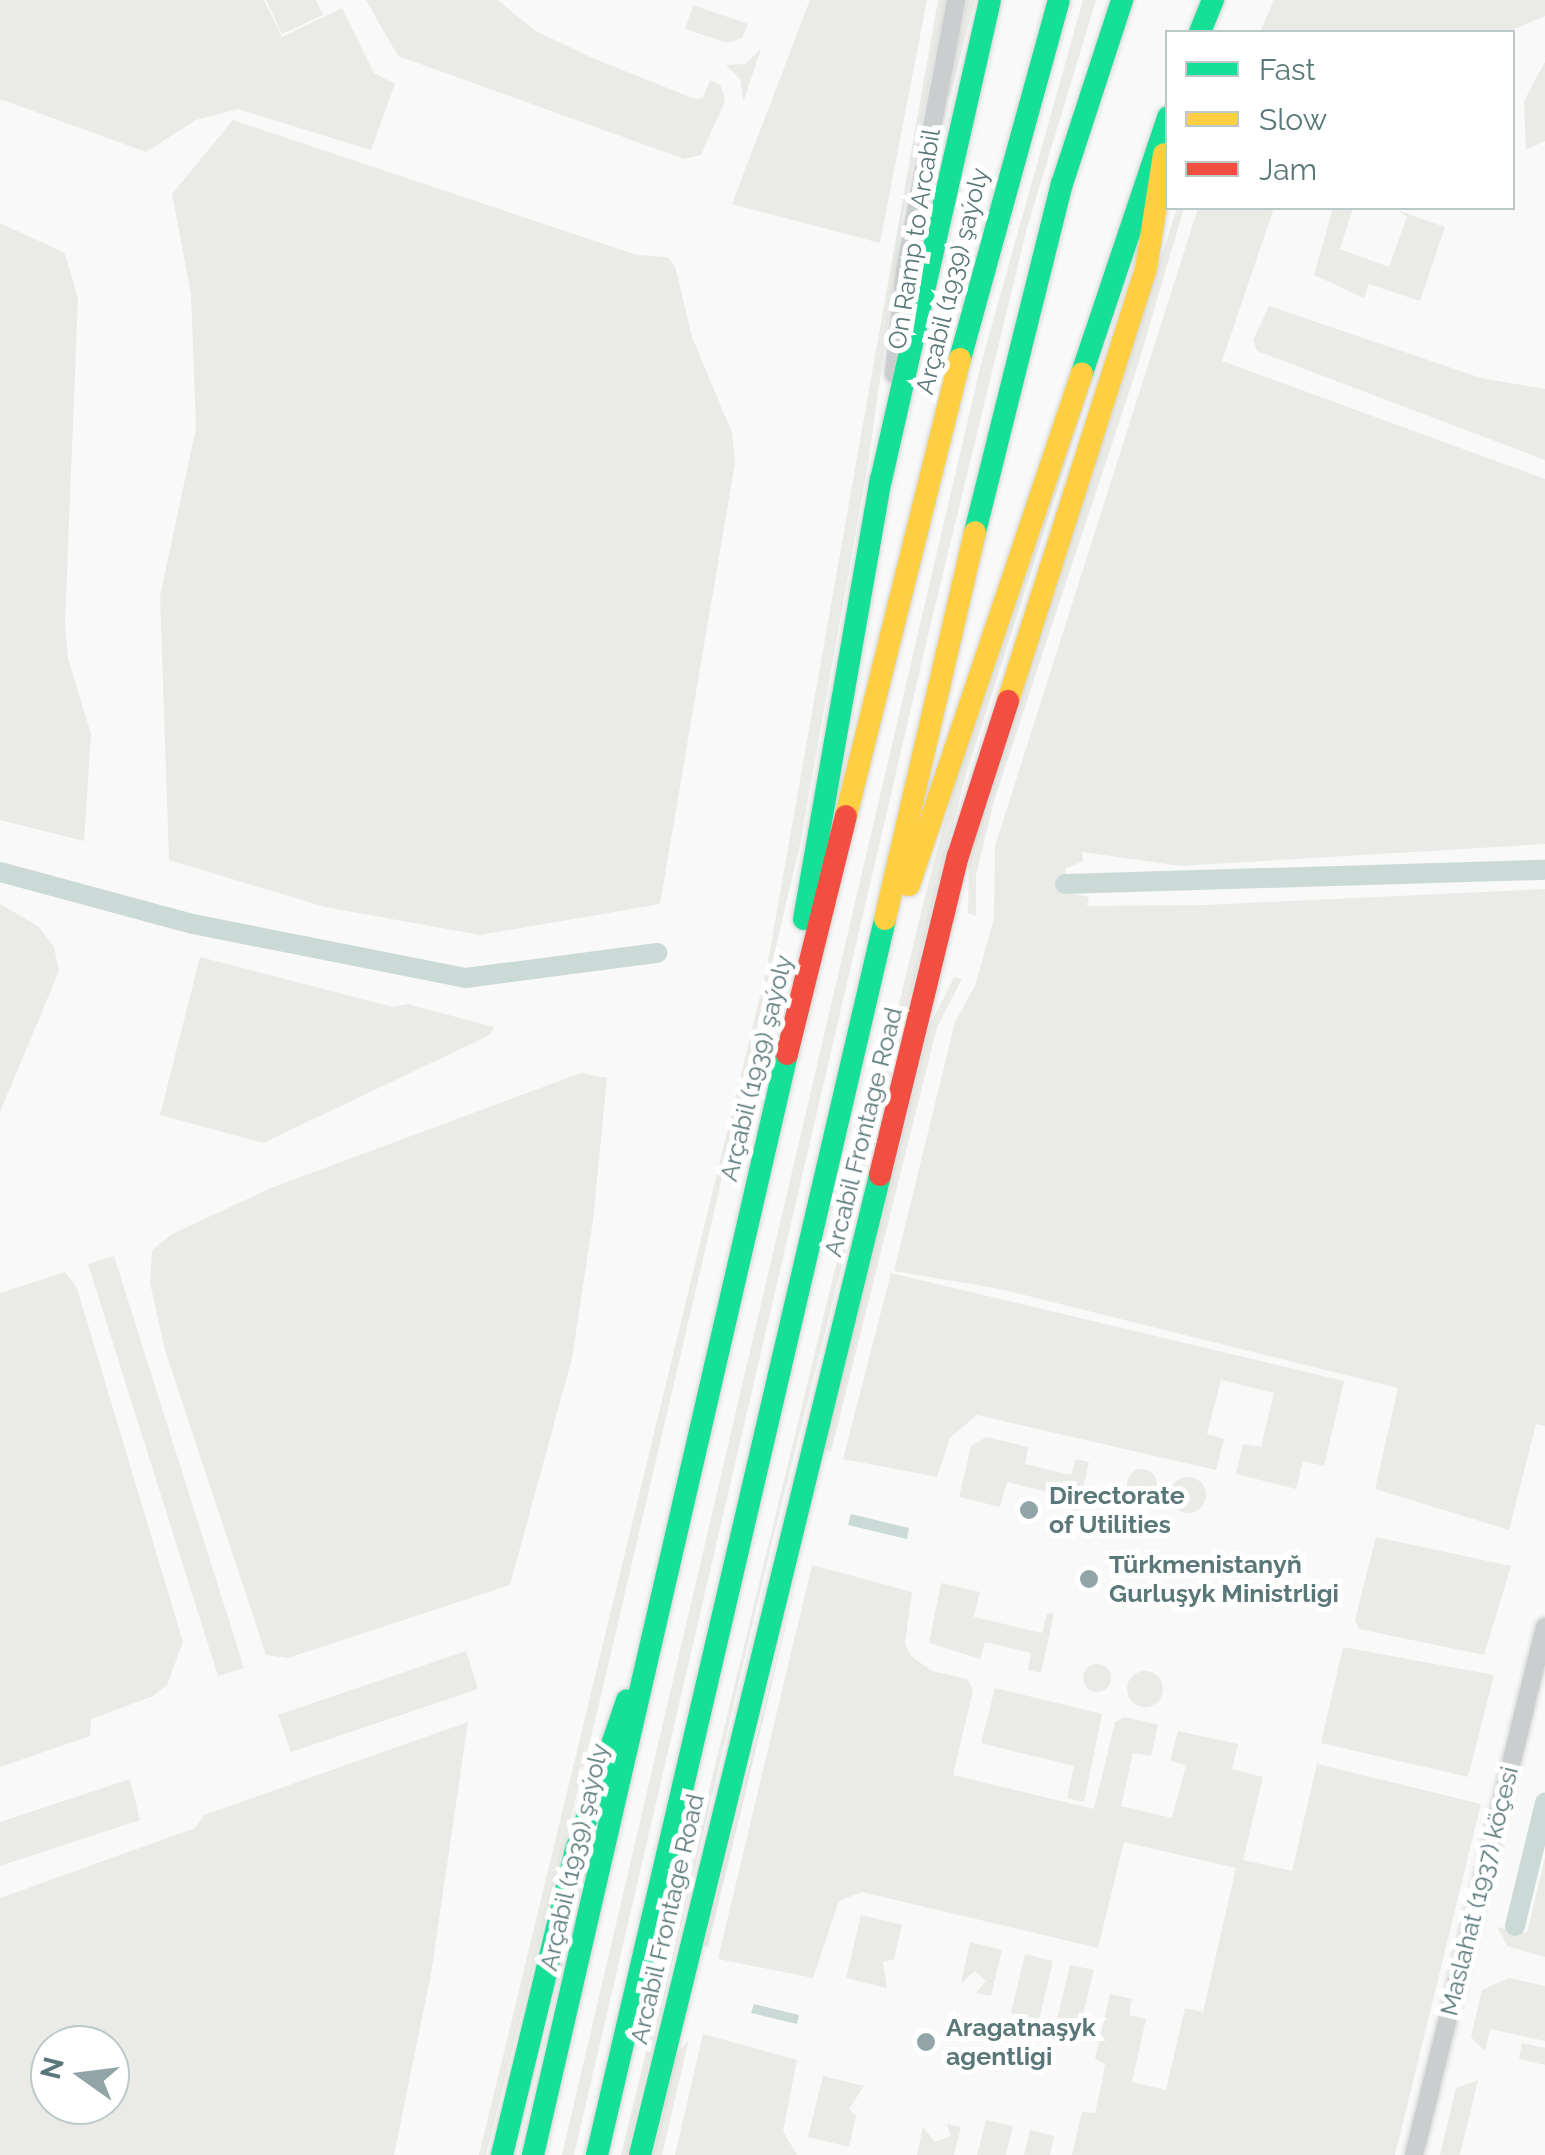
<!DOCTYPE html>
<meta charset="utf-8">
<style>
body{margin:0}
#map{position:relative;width:1545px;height:2155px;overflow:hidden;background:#f9f9f9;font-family:Raleway,sans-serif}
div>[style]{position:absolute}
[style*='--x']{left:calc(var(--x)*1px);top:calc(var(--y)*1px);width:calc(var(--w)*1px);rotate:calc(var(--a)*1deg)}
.green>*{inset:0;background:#eaebe6}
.round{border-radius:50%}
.water>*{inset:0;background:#ccdad7}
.canal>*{height:20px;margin:-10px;padding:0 10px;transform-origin:10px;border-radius:10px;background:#ccdad7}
.roads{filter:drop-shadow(0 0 2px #d4d6d6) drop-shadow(0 0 2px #d4d6d6)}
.street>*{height:18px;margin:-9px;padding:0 9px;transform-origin:9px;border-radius:9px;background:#cbcece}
.fast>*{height:22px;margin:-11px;padding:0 11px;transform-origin:11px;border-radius:11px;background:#16e098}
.slow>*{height:22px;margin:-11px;padding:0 11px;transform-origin:11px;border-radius:11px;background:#ffcf43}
.jam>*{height:22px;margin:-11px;padding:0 11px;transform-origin:11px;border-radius:11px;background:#f24e42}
.dots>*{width:28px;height:28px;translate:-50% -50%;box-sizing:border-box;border:5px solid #fff;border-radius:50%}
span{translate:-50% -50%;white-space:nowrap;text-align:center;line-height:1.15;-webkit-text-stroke:10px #fff;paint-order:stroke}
.street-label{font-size:25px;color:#5a7879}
.poi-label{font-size:25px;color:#5a7879;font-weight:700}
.left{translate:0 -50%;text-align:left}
.legend{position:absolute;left:1165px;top:30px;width:350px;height:180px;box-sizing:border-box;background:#fff;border:2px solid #bdc9c9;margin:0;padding:12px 18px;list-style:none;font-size:30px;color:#5a7879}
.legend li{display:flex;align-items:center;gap:20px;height:50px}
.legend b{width:50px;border:2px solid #bdc9c9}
.north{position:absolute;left:30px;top:2025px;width:100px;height:100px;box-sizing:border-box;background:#fff;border:2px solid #bdc9c9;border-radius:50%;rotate:284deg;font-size:28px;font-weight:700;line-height:40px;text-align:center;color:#5a7879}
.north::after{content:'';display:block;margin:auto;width:35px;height:45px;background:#92a5a6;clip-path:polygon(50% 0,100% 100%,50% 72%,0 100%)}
</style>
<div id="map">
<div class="green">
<i style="clip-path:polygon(0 0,264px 0,282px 37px,342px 8px,374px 73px,395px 84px,371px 150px,238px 109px,196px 120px,146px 152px,0 99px)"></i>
<i style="clip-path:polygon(266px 0,316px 0,323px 15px,282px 34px)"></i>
<i style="clip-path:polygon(366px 0,498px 0,534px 30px,590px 57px,695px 99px,703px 98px,710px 80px,721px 85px,725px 101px,701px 155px,684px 159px,398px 56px)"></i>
<i style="clip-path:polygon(810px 0,927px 0,880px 243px,732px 204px)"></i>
<i style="clip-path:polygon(938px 0,946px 0,903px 214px,869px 458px,800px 844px,596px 1717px,486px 2155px,479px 2155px,767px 967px)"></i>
<i style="clip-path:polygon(967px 0,975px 0,950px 97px,947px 92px)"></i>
<i style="clip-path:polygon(1083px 0,1096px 0,1027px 228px,929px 631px,574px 2155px,562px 2155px,981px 364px)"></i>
<i style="clip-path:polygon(1274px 0,1545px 0,1545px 16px,1508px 32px,1260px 32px)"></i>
<i style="clip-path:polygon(693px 5px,748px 24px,742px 38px,728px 43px,685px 29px)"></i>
<i style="clip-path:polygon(761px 49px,744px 100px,743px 100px,740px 79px,726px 65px,745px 64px)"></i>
<i style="clip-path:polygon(1545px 62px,1545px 141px,1526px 150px,1524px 101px)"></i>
<i style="clip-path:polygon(233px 120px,637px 255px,667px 257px,675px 266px,692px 337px,732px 433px,735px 463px,660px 904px,480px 935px,325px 907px,169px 860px,160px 596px,196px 428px,191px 294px,172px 194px)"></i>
<i style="clip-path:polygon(1177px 208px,1184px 208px,1137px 368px,994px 801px,976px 875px,976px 916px,968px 913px,969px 855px)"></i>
<i style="clip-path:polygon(1198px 208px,1274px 208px,1222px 361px,1545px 479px,1545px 844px,1181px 866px,1082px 852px,1083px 861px,1065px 869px,1067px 893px,1089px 897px,1087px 906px,1205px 905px,1545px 889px,1545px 1426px,1536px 1424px,1509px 1530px,1375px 1489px,1398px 1388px,1000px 1289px,894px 1271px,955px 1022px,975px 986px,994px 918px,995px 846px)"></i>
<i style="clip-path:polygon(1333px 208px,1353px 208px,1340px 249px,1389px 267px,1407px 217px,1397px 210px,1445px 227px,1420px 301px,1369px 284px,1364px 298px,1314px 275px)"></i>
<i style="clip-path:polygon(0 223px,65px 253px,78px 299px,65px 623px,68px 658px,91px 734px,84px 841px,0 820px)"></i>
<i style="clip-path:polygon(1126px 276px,965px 778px,771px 1546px,627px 2155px,621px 2155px,928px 884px,957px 776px)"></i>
<i style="clip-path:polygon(1269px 306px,1481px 378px,1545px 389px,1545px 460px,1257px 351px,1253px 340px)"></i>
<i style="clip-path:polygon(0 904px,38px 926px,54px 947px,59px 971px,0 1112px)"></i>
<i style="clip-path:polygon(200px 957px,393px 1007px,407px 1004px,494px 1027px,490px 1035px,263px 1143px,160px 1115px)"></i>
<i style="clip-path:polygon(954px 977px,962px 979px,937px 1027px,831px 1452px,823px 1450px,930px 1025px)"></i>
<i style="clip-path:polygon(581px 1073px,607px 1078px,593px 1220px,572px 1358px,510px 1585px,288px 1658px,266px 1655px,165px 1350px,150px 1283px,152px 1250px,172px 1234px,271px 1188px)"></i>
<i style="clip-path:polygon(114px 1256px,244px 1668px,218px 1676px,88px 1264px)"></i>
<i style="clip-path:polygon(65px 1272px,77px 1288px,183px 1642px,167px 1685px,153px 1696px,91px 1719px,90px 1736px,0 1767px,0 1293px)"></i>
<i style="clip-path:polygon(891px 1273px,1344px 1381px,1324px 1466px,1303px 1461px,1296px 1489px,1236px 1474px,1243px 1444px,1261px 1447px,1274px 1393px,1221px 1380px,1207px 1434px,1224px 1439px,1216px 1470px,977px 1415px,950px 1438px,937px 1477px,843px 1459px)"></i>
<i style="clip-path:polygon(986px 1437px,1028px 1447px,1025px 1464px,1071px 1475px,1076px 1459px,1089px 1462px,1076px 1519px,1070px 1518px,1075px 1499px,1007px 1482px,1000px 1507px,959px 1497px,971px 1446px)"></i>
<i class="round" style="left:1127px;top:1469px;width:30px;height:30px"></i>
<i class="round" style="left:1170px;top:1477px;width:36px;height:36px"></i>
<i style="clip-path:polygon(1376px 1537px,1511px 1566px,1484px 1655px,1359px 1629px,1355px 1620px)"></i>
<i style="clip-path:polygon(812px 1565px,912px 1592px,905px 1644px,911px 1656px,932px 1671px,967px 1679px,973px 1690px,953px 1775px,1094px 1809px,1115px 1722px,1125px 1717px,1158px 1725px,1151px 1756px,1133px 1753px,1121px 1806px,1172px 1818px,1186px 1765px,1170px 1761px,1178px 1731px,1238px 1744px,1232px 1769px,1263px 1777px,1243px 1860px,1292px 1871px,1317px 1764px,1481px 1804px,1395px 2155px,1072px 2155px,1082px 2112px,1095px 2113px,1102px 2082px,1105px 2064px,1095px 2059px,1110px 1994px,1132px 1999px,1129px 2015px,1146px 2019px,1132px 2082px,1166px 2090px,1185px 2008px,1203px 2012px,1236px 1868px,1124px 1842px,1098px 1948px,862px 1892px,839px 1901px,813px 1978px,718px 1959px)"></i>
<i style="clip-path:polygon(800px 1567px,708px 1947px,704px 1945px)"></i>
<i style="clip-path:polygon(941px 1583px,980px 1592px,974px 1617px,1042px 1633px,1047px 1613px,1054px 1614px,1041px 1673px,1028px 1670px,1031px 1653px,985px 1642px,980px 1659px,929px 1643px)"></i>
<i style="clip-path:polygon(1343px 1647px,1494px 1675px,1468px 1777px,1321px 1743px)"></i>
<i style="clip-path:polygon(466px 1651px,478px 1689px,291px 1752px,278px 1715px)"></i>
<i class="round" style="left:1083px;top:1664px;width:28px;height:28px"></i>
<i class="round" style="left:1127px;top:1671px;width:36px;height:36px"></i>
<i style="clip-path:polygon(995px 1688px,1102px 1714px,1084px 1802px,1067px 1798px,1074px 1766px,981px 1743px)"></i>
<i style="clip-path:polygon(evenodd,468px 1722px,431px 1974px,394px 2155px,0 2155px,0 1898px,195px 1828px,204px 1815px,468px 1722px,110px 2045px,110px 2105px,50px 2105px,50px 2045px,110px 2045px)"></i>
<i style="clip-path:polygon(130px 1779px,140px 1820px,0 1866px,0 1822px)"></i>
<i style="clip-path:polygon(1545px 1857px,1545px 1957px,1507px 1946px,1497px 1927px,1527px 1933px)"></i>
<i style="clip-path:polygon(861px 1915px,902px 1925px,894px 1959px,883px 1962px,887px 1988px,846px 1978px)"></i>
<i style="clip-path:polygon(970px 1942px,1002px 1950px,991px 1996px,976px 1993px,986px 1981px,975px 1971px,961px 1983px)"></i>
<i style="clip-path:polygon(1025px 1954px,1053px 1961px,1039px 2020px,1011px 2013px)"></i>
<i style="clip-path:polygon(1070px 1965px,1094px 1970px,1079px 2029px,1056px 2024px)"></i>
<i style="clip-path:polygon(1509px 1978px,1545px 1986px,1545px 2041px,1490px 2029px,1485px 2051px,1471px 2037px,1482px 1990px)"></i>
<i style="clip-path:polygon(703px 2034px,797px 2060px,783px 2131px,797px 2155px,675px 2155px)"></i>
<i style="clip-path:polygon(689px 2039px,662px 2155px,653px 2155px,676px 2055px)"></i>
<i style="clip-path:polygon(1522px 2043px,1545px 2048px,1545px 2065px,1519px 2059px)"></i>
<i style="clip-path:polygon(823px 2076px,864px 2086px,849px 2109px,856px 2116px,849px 2147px,808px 2137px)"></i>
<i style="clip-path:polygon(1478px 2080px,1460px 2155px,1440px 2155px,1456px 2088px)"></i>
<i style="clip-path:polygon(986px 2120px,1013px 2126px,1006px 2155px,977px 2155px)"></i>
<i style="clip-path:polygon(947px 2124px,961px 2127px,954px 2155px,917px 2155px,923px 2127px,935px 2142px,951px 2136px)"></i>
<i style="clip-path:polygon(1030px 2130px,1054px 2136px,1050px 2155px,1024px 2155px)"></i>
</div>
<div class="water">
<i style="clip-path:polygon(851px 1514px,909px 1528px,907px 1539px,848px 1525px)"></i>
<i style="clip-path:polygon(754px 2004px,799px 2015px,797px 2024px,751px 2013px)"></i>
</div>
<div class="canal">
<i style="--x:0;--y:872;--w:200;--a:15.1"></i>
<i style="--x:193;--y:924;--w:278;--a:11.2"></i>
<i style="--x:466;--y:978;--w:193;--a:-7.5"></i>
<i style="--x:1065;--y:884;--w:480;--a:-1.7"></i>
<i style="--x:1515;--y:1926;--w:127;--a:-76.3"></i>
</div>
<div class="roads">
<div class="street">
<i style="--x:894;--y:374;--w:104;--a:-83.9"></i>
<i style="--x:905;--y:271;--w:276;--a:-79.3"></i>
<i style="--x:1414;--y:2155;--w:544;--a:-76.07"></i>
</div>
<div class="fast">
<i style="--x:1200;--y:32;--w:35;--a:-68"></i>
<i style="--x:960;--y:359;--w:372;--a:-74.6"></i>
<i style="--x:1082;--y:373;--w:270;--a:-71.4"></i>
<i style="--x:975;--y:532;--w:359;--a:-76"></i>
<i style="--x:1062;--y:184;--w:194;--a:-71.9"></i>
<i style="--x:804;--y:919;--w:446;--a:-80.1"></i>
<i style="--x:881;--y:480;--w:492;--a:-77.2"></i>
<i style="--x:502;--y:2155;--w:314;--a:-76.4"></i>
<i style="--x:576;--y:1850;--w:158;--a:-71.2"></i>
<i style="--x:533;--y:2155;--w:1130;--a:-77.01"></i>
<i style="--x:597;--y:2155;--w:1269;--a:-76.88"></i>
<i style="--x:640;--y:2155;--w:1009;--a:-76.24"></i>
</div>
<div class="slow">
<i style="--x:1008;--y:701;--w:454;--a:-72.3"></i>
<i style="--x:1146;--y:269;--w:116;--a:-81.1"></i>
<i style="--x:846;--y:816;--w:471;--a:-76"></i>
<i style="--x:909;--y:885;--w:540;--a:-71.33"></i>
<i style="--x:885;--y:919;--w:397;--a:-76.9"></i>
</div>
<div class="jam">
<i style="--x:787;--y:1054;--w:245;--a:-76.1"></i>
<i style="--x:880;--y:1175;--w:328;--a:-76.3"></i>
<i style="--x:958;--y:856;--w:163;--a:-72.1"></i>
</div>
</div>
<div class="dots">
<i style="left:1029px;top:1510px;background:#92a5a6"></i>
<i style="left:1089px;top:1579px;background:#92a5a6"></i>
<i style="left:926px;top:2042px;background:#92a5a6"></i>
</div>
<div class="street-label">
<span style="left:914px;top:239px;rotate:-81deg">On Ramp to Arcabil</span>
<span style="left:952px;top:281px;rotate:-76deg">Arçabil (1939) şaýoly</span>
<span style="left:756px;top:1068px;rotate:-76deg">Arçabil (1939) şaýoly</span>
<span style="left:863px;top:1132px;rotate:-76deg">Arcabil Frontage Road</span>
<span style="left:574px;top:1857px;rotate:-77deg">Arçabil (1939) şaýoly</span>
<span style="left:1479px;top:1891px;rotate:-76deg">Maslahat (1937) köçesi</span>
<span style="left:667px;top:1919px;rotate:-77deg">Arcabil Frontage Road</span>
</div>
<div class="poi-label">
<span class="left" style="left:1049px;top:1510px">Directorate<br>of Utilities</span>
<span class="left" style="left:1109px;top:1579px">Türkmenistanyň<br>Gurluşyk Ministrligi</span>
<span class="left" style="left:946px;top:2042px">Aragatnaşyk<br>agentligi</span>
</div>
<ul class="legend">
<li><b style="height:12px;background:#16e098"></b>Fast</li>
<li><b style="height:12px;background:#ffcf43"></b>Slow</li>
<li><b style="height:12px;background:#f24e42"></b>Jam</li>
</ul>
<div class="north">N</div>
</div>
